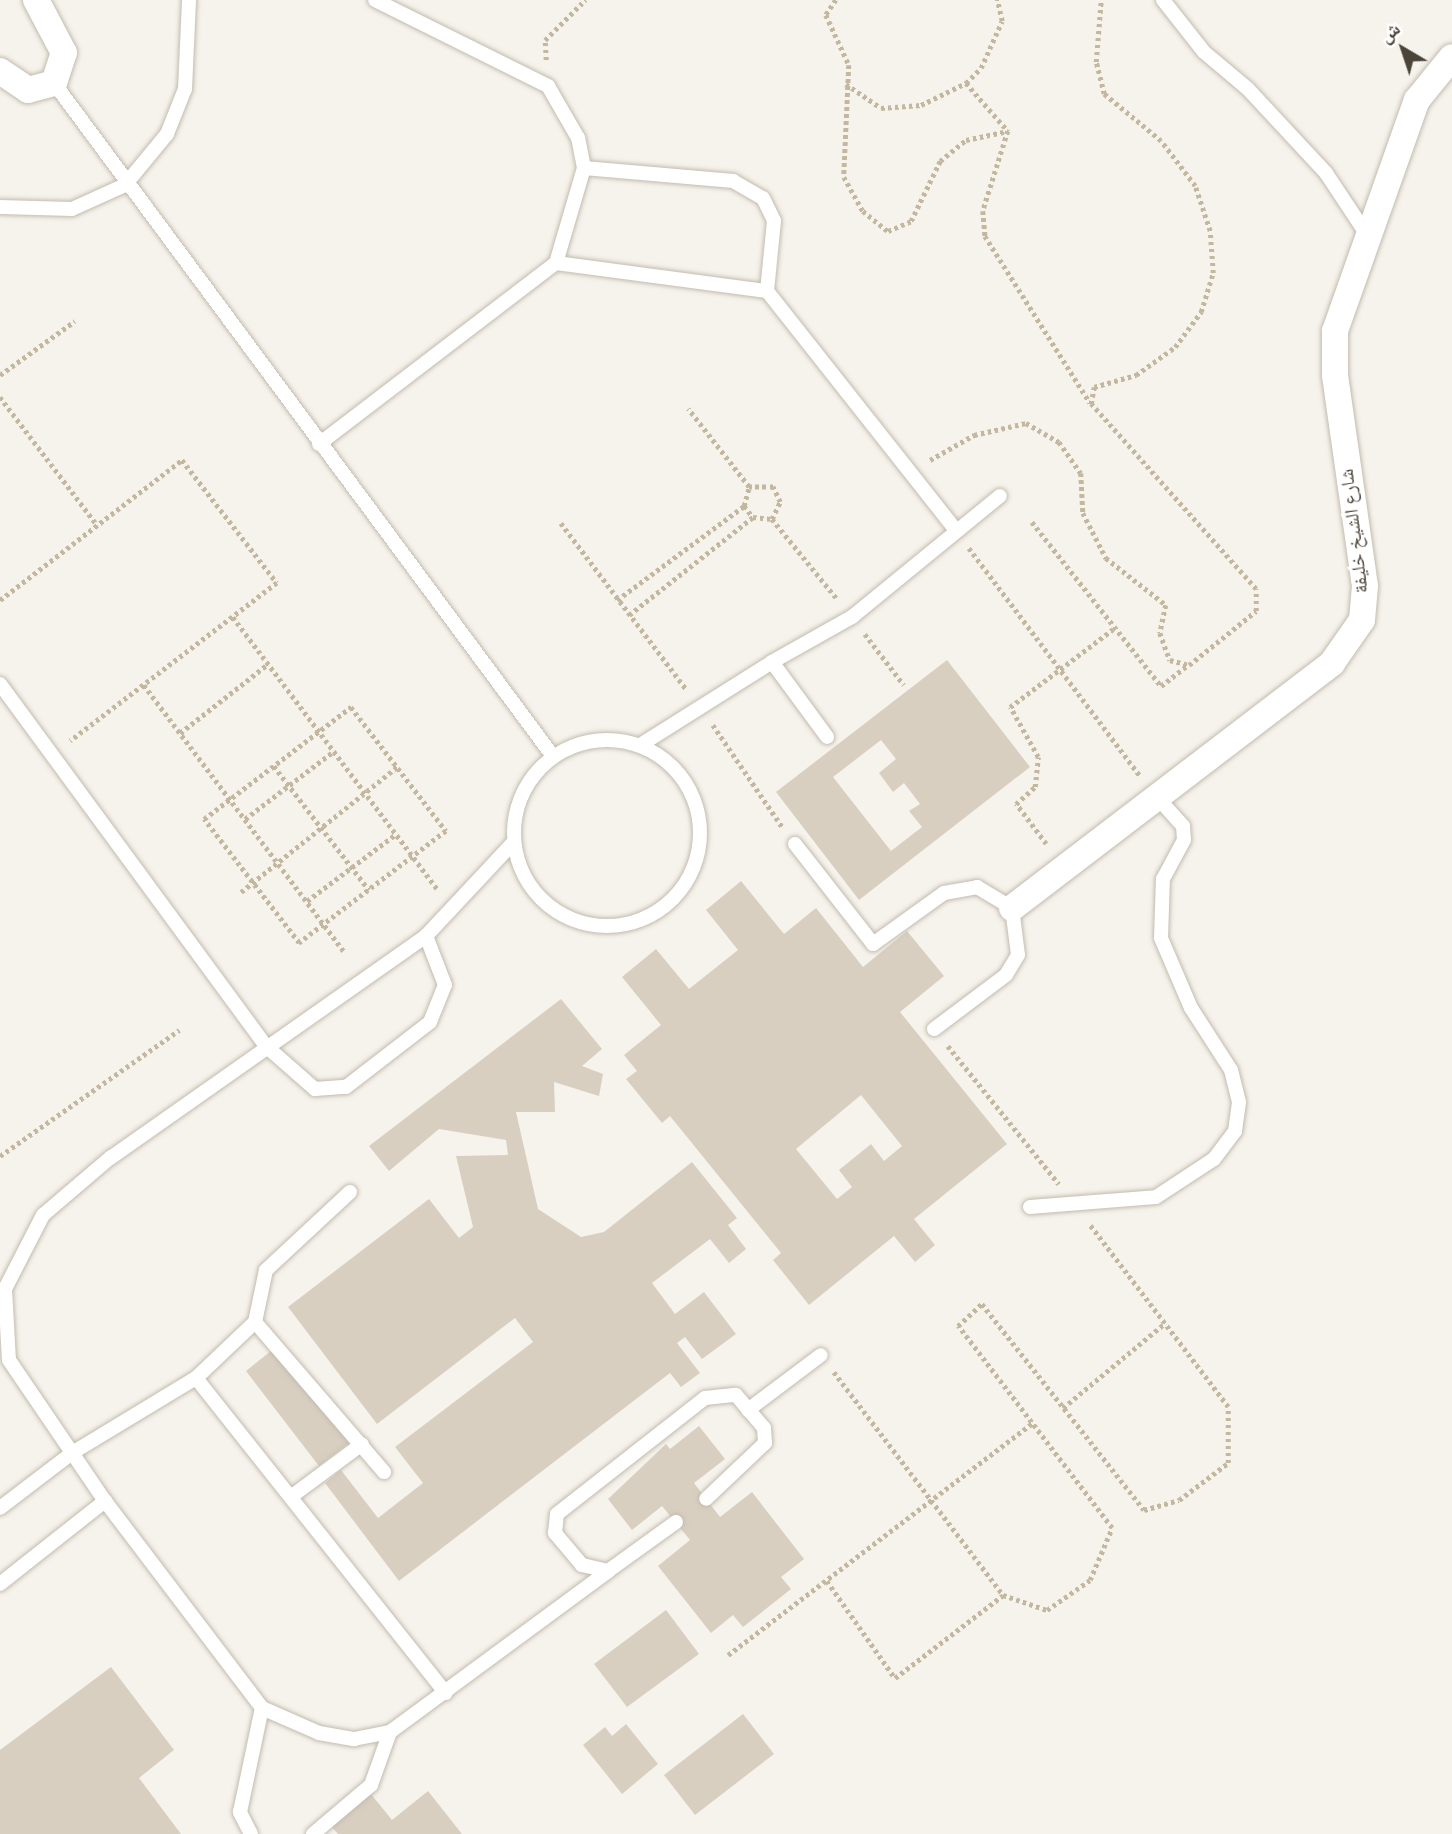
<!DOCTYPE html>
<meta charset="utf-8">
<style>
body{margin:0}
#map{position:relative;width:1452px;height:1834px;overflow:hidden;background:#f6f3ec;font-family:Karla,"Noto Naskh Arabic",sans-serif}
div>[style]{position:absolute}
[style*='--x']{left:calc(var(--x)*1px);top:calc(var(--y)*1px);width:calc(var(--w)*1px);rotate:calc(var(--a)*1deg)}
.building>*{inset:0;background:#d8cfc1}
.path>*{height:4.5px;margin-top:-2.25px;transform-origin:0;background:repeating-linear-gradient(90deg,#c4b79f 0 3.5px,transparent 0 7px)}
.roads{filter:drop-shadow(0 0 2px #c2bbae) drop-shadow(0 0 2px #c2bbae)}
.service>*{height:14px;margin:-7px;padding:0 7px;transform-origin:7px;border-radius:7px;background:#fff}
.service>.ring{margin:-7px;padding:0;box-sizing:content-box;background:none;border:14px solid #fff;border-radius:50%}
.minor>*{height:26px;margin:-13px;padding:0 13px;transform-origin:13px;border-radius:13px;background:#fff}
span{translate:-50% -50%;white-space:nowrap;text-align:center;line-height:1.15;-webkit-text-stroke:6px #fff;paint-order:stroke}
.street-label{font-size:19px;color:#4b4439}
.north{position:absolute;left:1368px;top:14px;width:70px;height:70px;-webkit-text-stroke:5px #fff;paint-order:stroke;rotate:321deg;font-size:19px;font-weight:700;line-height:28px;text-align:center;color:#4b4439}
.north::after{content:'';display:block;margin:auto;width:24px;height:32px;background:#4b4439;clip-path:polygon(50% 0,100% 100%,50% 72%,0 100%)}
</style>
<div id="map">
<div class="building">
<i style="clip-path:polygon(evenodd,947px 660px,1030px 767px,859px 900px,776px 792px,947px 660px,881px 740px,896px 759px,879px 773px,893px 792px,904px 783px,920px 804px,909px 811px,922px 827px,891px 851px,833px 777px,881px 740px)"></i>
<i style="clip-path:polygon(evenodd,741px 881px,784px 934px,816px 908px,863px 967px,907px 931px,944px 976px,900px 1012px,1007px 1144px,914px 1219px,935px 1245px,915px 1262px,894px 1236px,809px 1305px,773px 1260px,781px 1253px,670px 1116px,662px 1123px,626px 1079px,637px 1071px,624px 1055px,661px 1025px,622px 977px,656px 949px,689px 989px,738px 950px,706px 910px,741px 881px,861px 1095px,902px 1146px,884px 1161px,871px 1144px,839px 1170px,852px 1187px,837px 1199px,796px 1149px,861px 1095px)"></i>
<i style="clip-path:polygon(561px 999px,602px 1049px,582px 1066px,603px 1074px,599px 1096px,554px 1082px,555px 1112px,516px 1112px,538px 1209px,581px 1237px,604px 1232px,692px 1162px,737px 1218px,728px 1225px,746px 1249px,729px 1263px,710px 1239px,652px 1283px,675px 1314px,704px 1292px,736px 1334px,702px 1359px,685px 1337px,677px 1343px,700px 1373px,681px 1387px,670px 1373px,399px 1581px,325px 1483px,341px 1470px,378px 1518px,423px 1483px,395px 1447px,533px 1342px,515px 1318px,377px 1424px,288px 1307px,429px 1199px,459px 1238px,473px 1227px,456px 1156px,508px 1155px,506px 1140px,439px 1129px,389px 1171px,369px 1146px)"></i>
<i style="clip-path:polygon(276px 1347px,349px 1443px,319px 1466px,246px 1371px)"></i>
<i style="clip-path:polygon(699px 1426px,725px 1459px,694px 1483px,720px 1517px,752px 1492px,804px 1559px,781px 1577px,791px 1589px,743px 1627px,733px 1615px,711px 1633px,658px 1566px,690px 1540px,662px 1506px,632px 1530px,608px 1499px,666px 1444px,670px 1449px)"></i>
<i style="clip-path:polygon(666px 1610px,699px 1654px,627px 1707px,594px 1664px)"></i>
<i style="clip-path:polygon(111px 1667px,174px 1750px,139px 1778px,181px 1834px,0 1834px,0 1750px)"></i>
<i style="clip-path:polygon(743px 1714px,774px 1754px,695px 1815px,664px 1775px)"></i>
<i style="clip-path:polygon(626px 1724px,658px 1764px,622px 1794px,583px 1745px,605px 1727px,612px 1736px)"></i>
<i style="clip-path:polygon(428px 1791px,462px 1834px,338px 1834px,331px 1826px,371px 1794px,392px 1820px)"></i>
</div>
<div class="path">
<i style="--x:836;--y:0;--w:18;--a:124"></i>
<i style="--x:826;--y:15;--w:55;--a:65.3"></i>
<i style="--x:849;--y:65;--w:112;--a:92.6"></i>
<i style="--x:844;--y:177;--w:39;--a:61"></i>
<i style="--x:863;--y:211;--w:32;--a:39"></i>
<i style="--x:888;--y:231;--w:25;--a:-23"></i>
<i style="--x:911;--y:221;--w:67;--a:-64.2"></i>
<i style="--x:940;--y:161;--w:33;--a:-39"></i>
<i style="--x:966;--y:140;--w:43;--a:-12.1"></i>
<i style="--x:546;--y:60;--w:20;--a:-93"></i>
<i style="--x:545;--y:40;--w:57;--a:-45"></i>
<i style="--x:966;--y:83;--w:64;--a:48.8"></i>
<i style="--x:1008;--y:131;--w:84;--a:107.4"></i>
<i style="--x:983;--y:211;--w:25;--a:85"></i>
<i style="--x:985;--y:236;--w:197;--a:57.8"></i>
<i style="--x:846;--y:84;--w:42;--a:34.4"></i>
<i style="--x:881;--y:108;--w:40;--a:-4.3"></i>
<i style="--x:921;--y:105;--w:50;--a:-26.1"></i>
<i style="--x:966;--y:83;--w:21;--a:-45"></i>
<i style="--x:981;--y:68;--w:51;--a:-65.9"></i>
<i style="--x:1002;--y:21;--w:22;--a:-103"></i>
<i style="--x:0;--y:375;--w:92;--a:-35.8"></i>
<i style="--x:0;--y:397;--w:161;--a:52.8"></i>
<i style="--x:930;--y:460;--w:51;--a:-29.6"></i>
<i style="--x:974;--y:435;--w:53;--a:-13"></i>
<i style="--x:1026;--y:423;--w:38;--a:30"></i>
<i style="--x:1059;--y:442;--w:38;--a:55"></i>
<i style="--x:1081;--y:473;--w:40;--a:87.1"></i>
<i style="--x:1083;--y:513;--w:51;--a:62.9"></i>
<i style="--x:1106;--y:558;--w:76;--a:38.1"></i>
<i style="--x:1166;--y:605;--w:29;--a:102"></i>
<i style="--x:1160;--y:633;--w:29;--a:70"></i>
<i style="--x:1170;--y:660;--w:20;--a:15"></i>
<i style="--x:1189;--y:665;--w:86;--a:-38.9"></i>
<i style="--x:1256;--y:611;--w:22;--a:-90"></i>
<i style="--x:1256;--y:589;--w:248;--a:-131.7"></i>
<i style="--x:1091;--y:404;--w:17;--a:-80"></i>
<i style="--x:1094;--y:387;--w:44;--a:-15.9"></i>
<i style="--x:1136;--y:375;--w:48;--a:-35.7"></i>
<i style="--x:1175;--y:347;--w:44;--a:-53.4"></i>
<i style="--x:1201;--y:312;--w:41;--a:-72.9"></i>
<i style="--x:1213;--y:273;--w:42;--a:-94.1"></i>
<i style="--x:1210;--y:231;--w:47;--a:-108.4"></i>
<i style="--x:1195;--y:186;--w:56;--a:-127.1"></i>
<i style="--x:1161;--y:141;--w:74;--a:-140.5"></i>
<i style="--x:1104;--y:94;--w:33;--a:-104"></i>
<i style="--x:1096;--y:62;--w:62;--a:-85.4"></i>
<i style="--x:744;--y:506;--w:14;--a:51"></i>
<i style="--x:772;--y:519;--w:104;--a:50.8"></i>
<i style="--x:1032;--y:522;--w:209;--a:51.8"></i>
<i style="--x:1161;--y:686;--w:34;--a:-38"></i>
<i style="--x:561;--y:523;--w:209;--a:53"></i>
<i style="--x:969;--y:548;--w:285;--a:53.1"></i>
<i style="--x:0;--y:600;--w:230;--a:-37.6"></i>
<i style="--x:182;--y:460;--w:155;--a:52.3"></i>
<i style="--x:277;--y:583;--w:260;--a:142.6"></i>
<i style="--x:617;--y:600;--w:158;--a:-36.5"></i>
<i style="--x:744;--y:506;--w:20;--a:-75"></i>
<i style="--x:749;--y:487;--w:99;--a:-128"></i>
<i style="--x:629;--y:615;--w:158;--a:-38.3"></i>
<i style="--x:753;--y:517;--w:19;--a:6"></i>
<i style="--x:772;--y:519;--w:19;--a:-65"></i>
<i style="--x:780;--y:502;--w:17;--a:-115"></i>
<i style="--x:773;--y:487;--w:24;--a:180"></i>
<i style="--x:233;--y:617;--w:341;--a:53.1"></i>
<i style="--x:865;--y:634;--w:64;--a:52.6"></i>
<i style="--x:144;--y:685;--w:333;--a:53.1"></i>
<i style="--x:351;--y:707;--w:156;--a:52.5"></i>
<i style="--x:446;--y:831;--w:185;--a:142.7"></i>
<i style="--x:299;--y:943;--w:156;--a:-127.5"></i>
<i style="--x:204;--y:819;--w:185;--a:-37.3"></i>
<i style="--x:713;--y:725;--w:125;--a:55.8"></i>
<i style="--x:180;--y:733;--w:112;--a:-38.1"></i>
<i style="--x:274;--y:766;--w:156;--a:52.5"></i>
<i style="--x:245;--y:819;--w:112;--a:-37.4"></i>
<i style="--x:1046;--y:844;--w:50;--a:-126.9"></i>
<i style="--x:1016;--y:804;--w:25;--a:-42"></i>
<i style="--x:1035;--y:787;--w:30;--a:-84"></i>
<i style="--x:1038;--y:757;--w:57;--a:-119.2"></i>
<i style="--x:1010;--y:707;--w:129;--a:-37.1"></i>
<i style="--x:241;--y:892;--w:200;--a:-38.7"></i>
<i style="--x:307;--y:901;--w:111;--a:-37"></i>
<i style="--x:948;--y:1046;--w:177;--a:51.2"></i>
<i style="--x:0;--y:1156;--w:219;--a:-35.1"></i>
<i style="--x:834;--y:1372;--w:280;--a:52.8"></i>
<i style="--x:1003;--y:1595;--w:46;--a:18.8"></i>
<i style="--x:1047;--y:1610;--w:52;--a:-34.9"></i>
<i style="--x:1090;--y:1580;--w:56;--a:-67.1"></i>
<i style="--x:1112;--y:1528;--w:254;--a:-127.3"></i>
<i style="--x:958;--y:1326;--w:33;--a:-43"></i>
<i style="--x:982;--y:1304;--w:262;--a:51.8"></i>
<i style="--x:1144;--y:1510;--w:36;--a:-16"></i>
<i style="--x:1179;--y:1500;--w:61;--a:-37.1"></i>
<i style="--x:1228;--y:1463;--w:56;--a:-90"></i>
<i style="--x:1228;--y:1407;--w:230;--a:-127.2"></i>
<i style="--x:1063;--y:1408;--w:133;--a:-39.8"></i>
<i style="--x:827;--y:1581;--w:118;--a:55"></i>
<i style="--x:895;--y:1678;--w:136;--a:-37.5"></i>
<i style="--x:728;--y:1655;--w:382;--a:-37.3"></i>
</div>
<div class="roads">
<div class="service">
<i style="--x:1163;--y:0;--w:66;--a:51.7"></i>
<i style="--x:1204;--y:52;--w:57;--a:40.1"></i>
<i style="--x:1248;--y:89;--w:115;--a:47.1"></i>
<i style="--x:1326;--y:173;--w:74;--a:56.5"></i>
<i style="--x:54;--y:83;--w:836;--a:53.46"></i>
<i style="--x:584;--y:168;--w:150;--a:5"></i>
<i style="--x:733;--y:181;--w:34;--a:30"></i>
<i style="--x:763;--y:198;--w:25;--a:64"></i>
<i style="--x:774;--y:221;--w:70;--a:95.7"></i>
<i style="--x:0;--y:207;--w:72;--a:1.6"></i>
<i style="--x:72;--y:209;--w:58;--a:-24.4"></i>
<i style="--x:125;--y:185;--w:66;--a:-50.5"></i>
<i style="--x:167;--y:134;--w:48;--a:-68.2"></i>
<i style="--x:185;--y:89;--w:89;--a:-87.4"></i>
<i style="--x:556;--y:263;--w:213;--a:7.6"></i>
<i style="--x:767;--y:291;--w:305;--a:51.7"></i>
<i style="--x:319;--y:444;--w:298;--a:-37.4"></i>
<i style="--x:556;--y:263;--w:99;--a:-73.6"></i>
<i style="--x:584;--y:168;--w:31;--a:-101"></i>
<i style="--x:578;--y:138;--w:60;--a:-120"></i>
<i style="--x:548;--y:86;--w:193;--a:-153.6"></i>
<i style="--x:772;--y:662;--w:92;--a:-29.4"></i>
<i style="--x:852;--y:617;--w:191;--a:-39.3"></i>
<i style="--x:0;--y:684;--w:451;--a:53.7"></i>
<i style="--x:267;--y:1047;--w:64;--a:41.2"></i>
<i style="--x:315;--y:1089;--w:31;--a:-4"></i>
<i style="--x:346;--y:1087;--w:106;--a:-37.7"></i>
<i style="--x:430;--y:1022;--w:40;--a:-68"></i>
<i style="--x:445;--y:985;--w:53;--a:-111.2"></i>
<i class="ring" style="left:514px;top:740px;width:172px;height:172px"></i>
<i style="--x:642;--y:744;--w:154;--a:-32.2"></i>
<i style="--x:772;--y:662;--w:93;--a:53.7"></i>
<i style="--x:512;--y:844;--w:126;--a:133.1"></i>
<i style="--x:426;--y:936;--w:385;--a:144.9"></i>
<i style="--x:111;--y:1157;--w:89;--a:139.5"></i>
<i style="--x:43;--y:1215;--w:83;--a:117.2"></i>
<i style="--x:5;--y:1289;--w:71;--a:86.8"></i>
<i style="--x:9;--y:1360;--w:171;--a:55.8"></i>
<i style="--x:105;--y:1501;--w:260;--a:52.8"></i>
<i style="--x:262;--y:1708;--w:62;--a:23.7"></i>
<i style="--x:319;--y:1733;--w:36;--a:10"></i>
<i style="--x:354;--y:1739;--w:37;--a:-11"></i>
<i style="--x:390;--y:1732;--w:271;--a:-36.4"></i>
<i style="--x:795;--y:844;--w:127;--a:52"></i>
<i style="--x:873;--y:944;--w:87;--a:-35.7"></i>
<i style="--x:944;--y:893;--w:34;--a:-10"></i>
<i style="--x:977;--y:887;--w:41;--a:31"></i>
<i style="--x:1012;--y:908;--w:47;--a:82.7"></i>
<i style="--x:1018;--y:955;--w:23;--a:121"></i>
<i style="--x:1006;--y:975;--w:90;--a:143.1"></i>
<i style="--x:350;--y:1192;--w:115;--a:137.1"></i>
<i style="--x:266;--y:1270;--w:53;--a:101.9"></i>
<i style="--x:255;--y:1322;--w:198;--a:49.3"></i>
<i style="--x:1030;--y:1207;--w:126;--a:-4.5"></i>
<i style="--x:1156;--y:1197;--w:69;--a:-33.2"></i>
<i style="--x:1214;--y:1159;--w:35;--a:-53"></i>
<i style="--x:1235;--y:1131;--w:29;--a:-82"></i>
<i style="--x:1239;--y:1102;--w:33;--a:-104"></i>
<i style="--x:1231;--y:1070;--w:74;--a:-122.8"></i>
<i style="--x:1191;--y:1008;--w:76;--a:-113.2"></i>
<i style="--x:1161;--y:938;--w:59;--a:-88.1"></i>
<i style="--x:1163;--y:879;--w:44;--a:-61.7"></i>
<i style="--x:1184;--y:840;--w:14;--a:-94"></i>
<i style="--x:1183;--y:826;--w:39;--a:-132"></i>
<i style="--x:196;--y:1378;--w:402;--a:51.6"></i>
<i style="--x:748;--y:1410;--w:91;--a:-37"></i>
<i style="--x:292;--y:1496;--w:87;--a:-36.6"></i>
<i style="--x:0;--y:1508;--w:91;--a:-37.4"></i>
<i style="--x:72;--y:1453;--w:145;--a:-31.2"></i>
<i style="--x:196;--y:1378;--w:81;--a:-43.5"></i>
<i style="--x:676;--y:1522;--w:84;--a:144.2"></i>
<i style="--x:608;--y:1571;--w:27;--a:-167"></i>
<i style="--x:582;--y:1565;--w:42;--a:-130.2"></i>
<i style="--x:555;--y:1533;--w:19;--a:-84"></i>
<i style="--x:557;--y:1514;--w:188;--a:-38.1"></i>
<i style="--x:705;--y:1398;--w:31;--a:-6"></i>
<i style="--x:736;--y:1395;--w:43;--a:49.7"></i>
<i style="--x:764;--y:1428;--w:15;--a:86"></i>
<i style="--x:765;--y:1443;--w:81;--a:136.5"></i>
<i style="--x:0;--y:1584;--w:134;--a:-38.3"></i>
<i style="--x:251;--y:1834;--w:25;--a:-117"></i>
<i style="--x:240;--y:1812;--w:106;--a:-78.1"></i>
<i style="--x:313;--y:1834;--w:76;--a:-40.2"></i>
<i style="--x:371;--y:1785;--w:56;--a:-70.3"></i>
</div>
<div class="minor">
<i style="--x:0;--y:71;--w:34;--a:34"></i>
<i style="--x:28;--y:90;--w:27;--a:-15"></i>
<i style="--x:54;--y:83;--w:32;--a:-72"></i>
<i style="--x:64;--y:53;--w:60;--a:-117.8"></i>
<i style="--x:1012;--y:908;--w:403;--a:-37.4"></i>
<i style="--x:1332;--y:663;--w:52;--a:-55.1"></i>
<i style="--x:1362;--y:620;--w:34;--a:-85"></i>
<i style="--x:1365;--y:586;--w:213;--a:-98.1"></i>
<i style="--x:1335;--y:375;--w:44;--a:-90"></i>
<i style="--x:1335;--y:331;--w:245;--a:-70.5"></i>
<i style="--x:1417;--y:100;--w:55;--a:-50.9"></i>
</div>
</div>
<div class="street-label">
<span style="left:1355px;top:531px;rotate:-97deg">شارع الشيخ خليفة</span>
</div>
<div class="north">ش</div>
</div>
